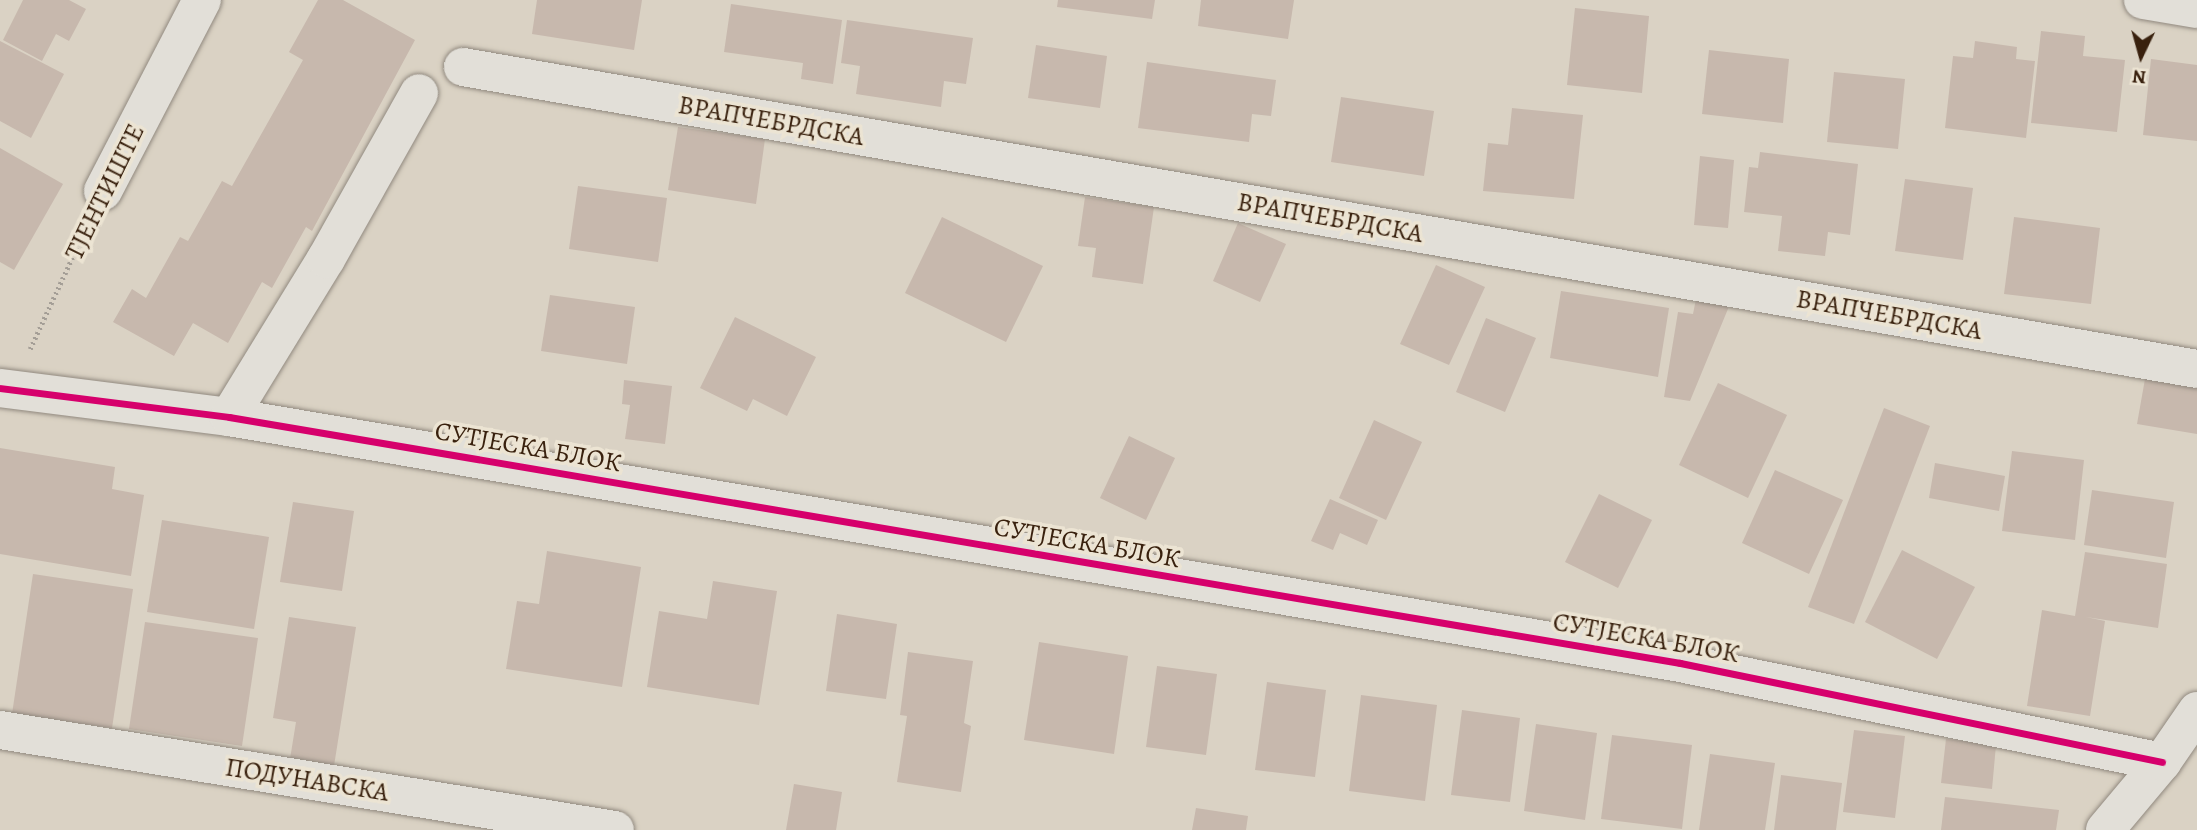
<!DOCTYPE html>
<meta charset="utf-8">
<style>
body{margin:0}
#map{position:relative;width:2197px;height:830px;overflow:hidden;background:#dad2c4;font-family:Alegreya,serif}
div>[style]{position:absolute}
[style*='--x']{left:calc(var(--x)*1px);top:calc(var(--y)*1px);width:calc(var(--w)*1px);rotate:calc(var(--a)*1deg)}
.building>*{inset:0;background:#c7b8ad}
.path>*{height:4.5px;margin-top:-2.25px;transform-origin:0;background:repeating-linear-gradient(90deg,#a49e96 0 2px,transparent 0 5.5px)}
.roads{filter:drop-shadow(0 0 2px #91897f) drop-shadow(0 0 2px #91897f)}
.minor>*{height:38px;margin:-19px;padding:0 19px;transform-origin:19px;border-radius:19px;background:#e2dfd8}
.cycleway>*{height:7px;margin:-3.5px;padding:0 3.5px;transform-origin:3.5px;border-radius:3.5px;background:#d6006c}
span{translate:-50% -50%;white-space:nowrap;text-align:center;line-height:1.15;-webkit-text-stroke:7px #ece4d3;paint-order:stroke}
.street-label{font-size:26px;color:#39210e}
.north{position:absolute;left:2106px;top:21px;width:70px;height:70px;-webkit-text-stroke:5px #ece4d3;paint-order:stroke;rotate:185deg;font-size:19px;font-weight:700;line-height:28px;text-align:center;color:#39210e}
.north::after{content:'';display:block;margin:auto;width:24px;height:32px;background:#39210e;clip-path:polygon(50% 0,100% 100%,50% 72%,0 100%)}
</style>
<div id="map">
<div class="building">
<i style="clip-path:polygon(23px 0,69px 0,86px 9px,69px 41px,56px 34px,42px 61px,3px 40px)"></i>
<i style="clip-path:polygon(318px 0,343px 0,415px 40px,312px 231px,306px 227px,272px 288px,262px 282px,228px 343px,193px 323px,174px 356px,113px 322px,132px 289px,146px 298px,180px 237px,188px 241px,222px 181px,232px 186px,303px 60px,289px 52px)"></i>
<i style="clip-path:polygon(537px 0,642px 0,634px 50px,532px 34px)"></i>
<i style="clip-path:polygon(1058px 0,1155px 0,1152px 19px,1057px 7px)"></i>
<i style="clip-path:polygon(1201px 0,1294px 0,1288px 39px,1198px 26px)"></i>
<i style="clip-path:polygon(731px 4px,842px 20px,833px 84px,801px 79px,803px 63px,724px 52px)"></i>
<i style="clip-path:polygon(1575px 8px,1649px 16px,1642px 93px,1567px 85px)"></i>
<i style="clip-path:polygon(847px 20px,973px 38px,966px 84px,944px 81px,941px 107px,856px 94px,860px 66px,841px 63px)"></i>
<i style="clip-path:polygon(2041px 31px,2085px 36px,2083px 56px,2125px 60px,2117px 132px,2031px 123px)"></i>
<i style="clip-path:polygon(0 41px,64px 74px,31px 138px,0 121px)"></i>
<i style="clip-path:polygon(1975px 41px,2017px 47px,2016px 59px,2035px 61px,2026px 138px,1945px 128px,1953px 56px,1973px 58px)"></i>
<i style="clip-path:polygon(1036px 45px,1107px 56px,1100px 108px,1028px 98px)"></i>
<i style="clip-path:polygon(1709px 50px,1789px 59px,1783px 123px,1702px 114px)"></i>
<i style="clip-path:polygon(2151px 59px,2197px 65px,2197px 141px,2143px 135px)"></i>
<i style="clip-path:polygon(1147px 62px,1276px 80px,1271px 116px,1252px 114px,1249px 142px,1138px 128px)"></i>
<i style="clip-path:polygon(1834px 72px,1905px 79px,1898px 149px,1827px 142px)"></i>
<i style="clip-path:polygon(1341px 97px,1434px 111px,1424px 176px,1331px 162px)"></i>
<i style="clip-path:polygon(1512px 108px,1583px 115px,1574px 199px,1483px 191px,1488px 143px,1508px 145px)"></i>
<i style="clip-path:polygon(678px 127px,765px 139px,756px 204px,668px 190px)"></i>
<i style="clip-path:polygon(0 148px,63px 184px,14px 270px,0 262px)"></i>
<i style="clip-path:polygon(1760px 152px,1858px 164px,1850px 235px,1828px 232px,1825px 256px,1778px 251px,1782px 216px,1744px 212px,1749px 167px,1758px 168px)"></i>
<i style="clip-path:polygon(1700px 156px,1734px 160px,1728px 228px,1694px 225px)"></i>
<i style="clip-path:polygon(1905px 179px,1973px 188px,1963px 260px,1895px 251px)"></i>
<i style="clip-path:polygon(578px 186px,667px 198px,658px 262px,569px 249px)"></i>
<i style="clip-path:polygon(1085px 197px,1154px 207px,1143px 284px,1092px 277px,1096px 248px,1078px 246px)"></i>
<i style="clip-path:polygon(942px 217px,1043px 266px,1006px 342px,905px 293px)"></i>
<i style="clip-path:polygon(2014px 217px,2100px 228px,2091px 304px,2004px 294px)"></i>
<i style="clip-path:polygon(1238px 223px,1286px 244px,1260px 302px,1213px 281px)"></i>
<i style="clip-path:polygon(1436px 265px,1485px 287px,1449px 365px,1400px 344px)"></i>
<i style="clip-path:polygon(1561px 291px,1669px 308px,1658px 377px,1550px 358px)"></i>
<i style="clip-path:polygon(550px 295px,635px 307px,627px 364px,541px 351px)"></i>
<i style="clip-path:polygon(1696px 299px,1730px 304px,1690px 401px,1664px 397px,1678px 312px,1693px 314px)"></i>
<i style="clip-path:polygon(735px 317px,816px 357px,787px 416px,753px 399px,747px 411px,700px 388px)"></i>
<i style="clip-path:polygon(1486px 318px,1536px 338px,1505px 412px,1456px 392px)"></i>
<i style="clip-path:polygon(2145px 379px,2197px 387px,2197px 434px,2137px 424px)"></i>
<i style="clip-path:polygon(624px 380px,672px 386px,665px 444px,625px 439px,630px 405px,622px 404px)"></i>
<i style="clip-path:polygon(1718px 383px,1787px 415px,1748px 498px,1679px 465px)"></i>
<i style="clip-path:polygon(1884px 408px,1930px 426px,1854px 624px,1808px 607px)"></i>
<i style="clip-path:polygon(1374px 420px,1422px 442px,1386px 520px,1339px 498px)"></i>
<i style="clip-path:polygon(1129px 436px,1175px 458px,1146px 520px,1100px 498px)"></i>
<i style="clip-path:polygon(0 448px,115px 467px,112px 489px,144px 495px,131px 576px,0 554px)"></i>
<i style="clip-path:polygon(2012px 451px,2084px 460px,2075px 540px,2002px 531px)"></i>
<i style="clip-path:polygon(1935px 463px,2005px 476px,1999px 511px,1929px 498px)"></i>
<i style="clip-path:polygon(1775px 470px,1843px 500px,1809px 574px,1742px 543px)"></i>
<i style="clip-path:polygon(2092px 490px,2174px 502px,2166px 558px,2084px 545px)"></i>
<i style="clip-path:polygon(1599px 494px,1652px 520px,1618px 588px,1565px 562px)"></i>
<i style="clip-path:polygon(1330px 499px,1378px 520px,1367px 545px,1340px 533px,1333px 550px,1311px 541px)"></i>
<i style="clip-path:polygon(293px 502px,354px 511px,342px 591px,280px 582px)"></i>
<i style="clip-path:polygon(162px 520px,269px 537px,254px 629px,147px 612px)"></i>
<i style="clip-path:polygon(1902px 550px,1975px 587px,1937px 659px,1865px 622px)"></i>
<i style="clip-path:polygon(547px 551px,641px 567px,622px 687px,506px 669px,517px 601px,539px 604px)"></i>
<i style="clip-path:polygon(2085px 552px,2167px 564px,2158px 628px,2086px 617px,2105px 621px,2090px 716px,2027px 706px,2042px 610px,2075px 616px)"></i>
<i style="clip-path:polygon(33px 574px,133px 589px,112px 728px,12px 714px)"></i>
<i style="clip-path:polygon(713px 581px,777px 591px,759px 705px,647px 687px,659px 611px,707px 619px)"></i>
<i style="clip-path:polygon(837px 614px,897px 624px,886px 699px,826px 691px)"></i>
<i style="clip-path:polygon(289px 617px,356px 627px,334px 766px,290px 759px,296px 722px,273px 718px)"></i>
<i style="clip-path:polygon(145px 622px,258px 638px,242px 746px,129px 729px)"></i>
<i style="clip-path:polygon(1039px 642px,1128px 656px,1114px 754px,1024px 740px)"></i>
<i style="clip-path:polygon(908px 652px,973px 661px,964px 723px,971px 726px,961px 792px,897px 782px,907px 716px,900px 715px)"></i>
<i style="clip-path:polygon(1157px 666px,1217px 674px,1206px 755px,1146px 747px)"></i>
<i style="clip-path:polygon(1267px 682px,1326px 690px,1315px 777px,1255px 770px)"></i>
<i style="clip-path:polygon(1361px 695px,1437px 705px,1425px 801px,1349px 791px)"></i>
<i style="clip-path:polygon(1462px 710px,1520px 718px,1510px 802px,1451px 795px)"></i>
<i style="clip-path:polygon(1536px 724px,1597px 733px,1585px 820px,1524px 811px)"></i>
<i style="clip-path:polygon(1854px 730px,1905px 736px,1895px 818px,1843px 812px)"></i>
<i style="clip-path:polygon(1612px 735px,1692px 745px,1682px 829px,1601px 819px)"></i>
<i style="clip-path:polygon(1946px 739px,1996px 745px,1992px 789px,1941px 783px)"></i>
<i style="clip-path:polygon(1710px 754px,1775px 763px,1765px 830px,1699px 830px)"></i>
<i style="clip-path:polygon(1781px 775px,1842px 783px,1836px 830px,1774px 830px)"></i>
<i style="clip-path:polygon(794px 784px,842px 792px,836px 830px,786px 830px)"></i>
<i style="clip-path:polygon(1945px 797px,2059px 810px,2056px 830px,1941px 830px)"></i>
<i style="clip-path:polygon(1196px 808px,1248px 816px,1246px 830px,1192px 830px)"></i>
</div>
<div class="path">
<i style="--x:30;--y:349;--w:131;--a:-65.2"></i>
</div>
<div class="roads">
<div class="minor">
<i style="--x:2143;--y:0;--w:55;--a:9.5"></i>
<i style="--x:463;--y:67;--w:1760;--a:9.88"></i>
<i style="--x:103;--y:191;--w:215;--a:-62.6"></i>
<i style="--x:0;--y:388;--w:231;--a:7.2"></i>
<i style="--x:229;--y:417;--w:1472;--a:9.62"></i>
<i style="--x:1680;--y:663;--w:492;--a:11.6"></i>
<i style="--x:229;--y:417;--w:185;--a:-58.5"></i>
<i style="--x:326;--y:259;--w:190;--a:-60.7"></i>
<i style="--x:0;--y:730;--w:623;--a:9.24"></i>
<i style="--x:2105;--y:830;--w:89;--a:-50"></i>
<i style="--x:2162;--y:762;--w:62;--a:-55.5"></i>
</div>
</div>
<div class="cycleway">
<i style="--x:0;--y:388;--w:231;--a:7.2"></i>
<i style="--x:229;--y:417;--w:1472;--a:9.62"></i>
<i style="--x:1680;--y:663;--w:492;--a:11.6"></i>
</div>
<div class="street-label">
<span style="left:771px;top:121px;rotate:10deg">ВРАПЧЕБРДСКА</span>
<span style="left:105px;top:192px;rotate:-64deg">ТЈЕНТИШТЕ</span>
<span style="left:1330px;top:218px;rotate:10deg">ВРАПЧЕБРДСКА</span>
<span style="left:1889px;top:315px;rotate:10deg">ВРАПЧЕБРДСКА</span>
<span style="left:528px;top:447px;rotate:10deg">СУТЈЕСКА БЛОК</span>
<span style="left:1087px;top:543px;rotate:10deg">СУТЈЕСКА БЛОК</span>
<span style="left:1646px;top:638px;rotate:10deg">СУТЈЕСКА БЛОК</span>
<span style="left:307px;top:780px;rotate:9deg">ПОДУНАВСКА</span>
</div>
<div class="north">N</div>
</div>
